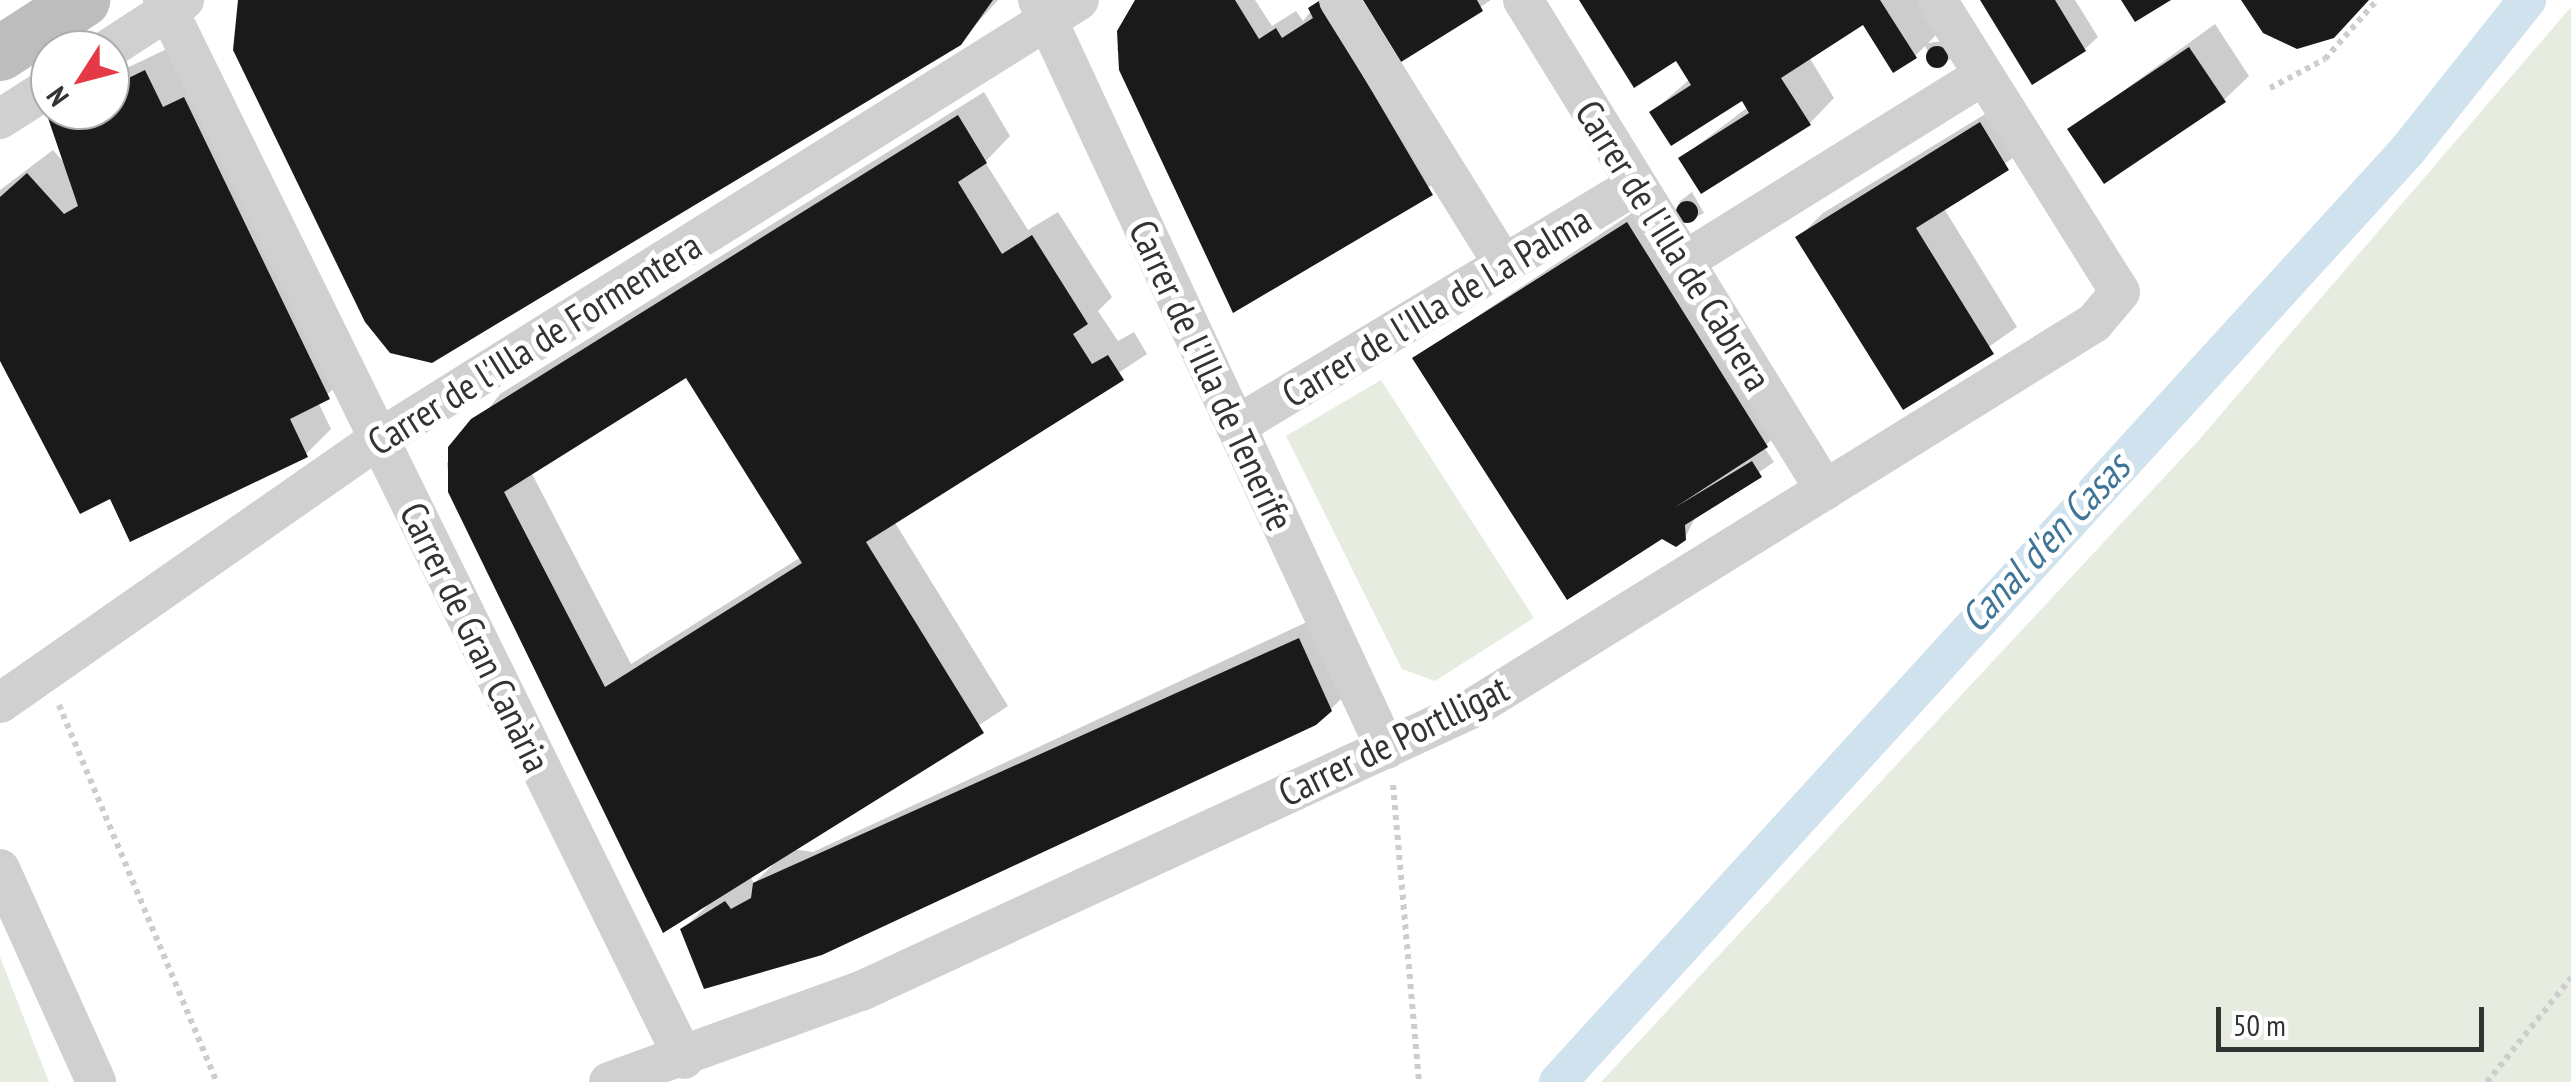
<!DOCTYPE html>
<meta charset="utf-8">
<style>
body{margin:0}
#map{position:relative;width:2571px;height:1082px;overflow:hidden;background:#fff;font-family:"PT Sans Narrow",sans-serif}
div>[style]{position:absolute}
[style*='--x']{left:calc(var(--x)*1px);top:calc(var(--y)*1px);width:calc(var(--w)*1px);rotate:calc(var(--a)*1deg)}
.green>*{inset:0;background:#e6ecdf}
.shadow>*{inset:0;background:#0003}
.canal>*{height:38px;margin:-19px;padding:0 19px;transform-origin:19px;border-radius:19px;background:#cfe2ee}
.building>*{inset:0;background:#1a1a1a}
.round{border-radius:50%}
.path>*{height:6px;margin-top:-3px;transform-origin:0;background:repeating-linear-gradient(90deg,#cdcdcd 0 5px,transparent 0 10px)}
.street>*{height:40px;margin:-20px;padding:0 20px;transform-origin:20px;border-radius:20px;background:#d0d0d0}
.secondary>*{height:55px;margin:-27.5px;padding:0 27.5px;transform-origin:27.5px;border-radius:27.5px;background:#bdbdbd}
span{translate:-50% -50%;white-space:nowrap;text-align:center;line-height:1.15;-webkit-text-stroke:10px #fff;paint-order:stroke}
.street-label{font-size:38px;color:#333}
.water-label{font-size:40px;color:#3f7597;font-style:italic}
.north{position:absolute;left:30px;top:30px;width:100px;height:100px;box-sizing:border-box;background:#fff;border:2px solid #adadad;border-radius:50%;rotate:234deg;font-size:28px;font-weight:700;line-height:40px;text-align:center;color:#333}
.north::after{content:'';display:block;margin:auto;width:35px;height:45px;background:#e63946;clip-path:polygon(50% 0,100% 100%,50% 72%,0 100%)}
.scale{position:absolute;left:2216px;top:1007px;width:268px;height:45px;box-sizing:border-box;border:5px solid #333;border-top:0;padding-left:12px;font-size:30px;line-height:35px;white-space:nowrap;color:#333;-webkit-text-stroke:8px #fff;paint-order:stroke}
</style>
<div id="map">
<div class="green">
<i style="clip-path:polygon(2571px 7px,2571px 1082px,1601px 1082px,2198px 441px)"></i>
<i style="clip-path:polygon(1381px 380px,1534px 618px,1435px 681px,1402px 669px,1286px 436px)"></i>
<i style="clip-path:polygon(0 957px,49px 1082px,0 1082px)"></i>
</div>
<div class="shadow">
<i style="clip-path:polygon(242px 0,998px 0,960px 42px,431px 360px,402px 356px,374px 332px,235px 49px)"></i>
<i style="clip-path:polygon(1138px 0,1255px 0,1272px 26px,1296px 11px,1303px 21px,1320px 0,1432px 185px,1235px 309px,1117px 49px)"></i>
<i style="clip-path:polygon(1365px 0,1491px 0,1402px 59px)"></i>
<i style="clip-path:polygon(1582px 0,1920px 0,1940px 31px,1928px 43px,1944px 41px,1953px 56px,1939px 69px,1925px 46px,1915px 56px,1864px 22px,1809px 57px,1834px 98px,1810px 123px,1681px 158px,1748px 107px,1742px 98px,1652px 112px,1690px 79px,1676px 58px)"></i>
<i style="clip-path:polygon(1983px 0,2075px 0,2098px 37px,2085px 49px)"></i>
<i style="clip-path:polygon(2215px 24px,2249px 76px,2224px 100px,2071px 129px)"></i>
<i style="clip-path:polygon(171px 47px,354px 372px,318px 402px,331px 429px,306px 454px,111px 496px,0 358px,0 190px,53px 150px,66px 165px,50px 118px,59px 110px,110px 110px,110px 76px)"></i>
<i style="clip-path:polygon(evenodd,984px 92px,1010px 136px,985px 162px,1028px 230px,1058px 212px,1112px 297px,1098px 311px,1118px 341px,1134px 332px,1147px 354px,894px 521px,1008px 706px,792px 849px,813px 852px,1324px 614px,1356px 684px,1331px 709px,683px 929px,710px 903px,450px 491px,447px 463px,500px 394px,984px 92px,686px 375px,801px 557px,631px 664px,531px 472px,686px 375px,984px 92px,776px 862px,754px 883px,750px 876px,776px 862px)"></i>
<i style="clip-path:polygon(2000px 105px,2027px 148px,1943px 207px,2017px 327px,1903px 407px,1798px 238px,1823px 213px)"></i>
<i style="clip-path:polygon(1692px 192px,1704px 213px,1688px 221px,1679px 202px)"></i>
<i style="clip-path:polygon(1653px 199px,1792px 420px,1764px 447px,1774px 462px,1697px 514px,1685px 538px,1415px 358px)"></i>
</div>
<div class="canal">
<i style="--x:1558;--y:1082;--w:1260;--a:-47.64"></i>
<i style="--x:2407;--y:151;--w:193;--a:-51.5"></i>
</div>
<div class="building">
<i style="clip-path:polygon(238px 0,993px 0,961px 45px,432px 363px,390px 353px,365px 322px,233px 50px)"></i>
<i style="clip-path:polygon(1135px 0,1235px 0,1259px 39px,1276px 28px,1282px 38px,1313px 18px,1308px 8px,1319px 1px,1433px 195px,1233px 313px,1119px 70px,1117px 31px)"></i>
<i style="clip-path:polygon(1363px 0,1477px 0,1483px 11px,1401px 62px)"></i>
<i style="clip-path:polygon(1579px 0,1880px 0,1917px 58px,1893px 73px,1863px 25px,1781px 78px,1811px 125px,1701px 194px,1678px 158px,1749px 113px,1742px 101px,1671px 146px,1649px 112px,1691px 85px,1676px 61px,1634px 88px)"></i>
<i style="clip-path:polygon(1980px 0,2055px 0,2086px 51px,2032px 85px)"></i>
<i style="clip-path:polygon(2121px 0,2171px 0,2135px 22px)"></i>
<i style="clip-path:polygon(2241px 0,2369px 0,2334px 38px,2297px 49px,2263px 33px)"></i>
<i class="round" style="left:1926px;top:46px;width:22px;height:22px"></i>
<i style="clip-path:polygon(2189px 47px,2226px 102px,2104px 184px,2067px 129px)"></i>
<i style="clip-path:polygon(145px 70px,163px 107px,184px 97px,330px 399px,290px 419px,308px 457px,130px 542px,110px 499px,80px 514px,0 361px,0 197px,27px 173px,64px 214px,78px 206px,48px 118px,110px 110px,110px 87px)"></i>
<i style="clip-path:polygon(evenodd,958px 115px,987px 163px,958px 182px,1002px 254px,1032px 235px,1088px 324px,1073px 334px,1092px 364px,1108px 355px,1124px 380px,866px 542px,984px 733px,663px 933px,448px 492px,448px 447px,471px 419px,958px 115px,686px 378px,802px 563px,605px 687px,504px 492px,686px 378px)"></i>
<i style="clip-path:polygon(1980px 122px,2009px 170px,1916px 228px,1994px 354px,1903px 410px,1795px 237px)"></i>
<i class="round" style="left:1676px;top:201px;width:22px;height:22px"></i>
<i style="clip-path:polygon(1627px 222px,1768px 447px,1674px 508px,1752px 461px,1762px 477px,1685px 525px,1686px 540px,1676px 547px,1662px 539px,1567px 600px,1412px 358px)"></i>
<i style="clip-path:polygon(1299px 638px,1332px 711px,1316px 725px,822px 955px,704px 989px,680px 929px,725px 901px,731px 909px,751px 898px,753px 883px)"></i>
</div>
<div class="path">
<i style="--x:2270;--y:88;--w:62;--a:-27.8"></i>
<i style="--x:2325;--y:59;--w:79;--a:-48.6"></i>
<i style="--x:59;--y:705;--w:409;--a:67.3"></i>
<i style="--x:1393;--y:785;--w:298;--a:85"></i>
<i style="--x:2487;--y:1082;--w:134;--a:-51.1"></i>
</div>
<div class="street">
<i style="--x:163;--y:0;--w:1180;--a:63.8"></i>
<i style="--x:1038;--y:0;--w:826;--a:65.08"></i>
<i style="--x:1339;--y:0;--w:312;--a:58.1"></i>
<i style="--x:1523;--y:0;--w:576;--a:58.35"></i>
<i style="--x:107;--y:50;--w:92;--a:-33"></i>
<i style="--x:0;--y:119;--w:59;--a:-32.6"></i>
<i style="--x:1683;--y:262;--w:354;--a:-31.9"></i>
<i style="--x:1236;--y:426;--w:467;--a:-31.1"></i>
<i style="--x:0;--y:703;--w:462;--a:-34.9"></i>
<i style="--x:379;--y:439;--w:826;--a:-32.09"></i>
<i style="--x:0;--y:869;--w:234;--a:65.7"></i>
<i style="--x:609;--y:1082;--w:268;--a:-19.9"></i>
<i style="--x:861;--y:991;--w:674;--a:-24.82"></i>
<i style="--x:1473;--y:708;--w:731;--a:-31.8"></i>
<i style="--x:2094;--y:323;--w:40;--a:-50"></i>
<i style="--x:2120;--y:292;--w:345;--a:-122.1"></i>
</div>
<div class="secondary">
<i style="--x:0;--y:53;--w:98;--a:-32.9"></i>
</div>
<div class="street-label">
<span style="left:1674px;top:245px;rotate:58deg">Carrer de l'Illa de Cabrera</span>
<span style="left:1436px;top:306px;rotate:-31deg">Carrer de l'Illa de La Palma</span>
<span style="left:534px;top:343px;rotate:-32deg">Carrer de l'Illa de Formentera</span>
<span style="left:1212px;top:375px;rotate:65deg">Carrer de l'Illa de Tenerife</span>
<span style="left:476px;top:637px;rotate:64deg">Carrer de Gran Canària</span>
<span style="left:1393px;top:740px;rotate:-26deg">Carrer de Portlligat</span>
</div>
<div class="water-label">
<span style="left:2044px;top:542px;rotate:-47deg">Canal d'en Casas</span>
</div>
<div class="north">N</div>
<div class="scale">50 m</div>
</div>
